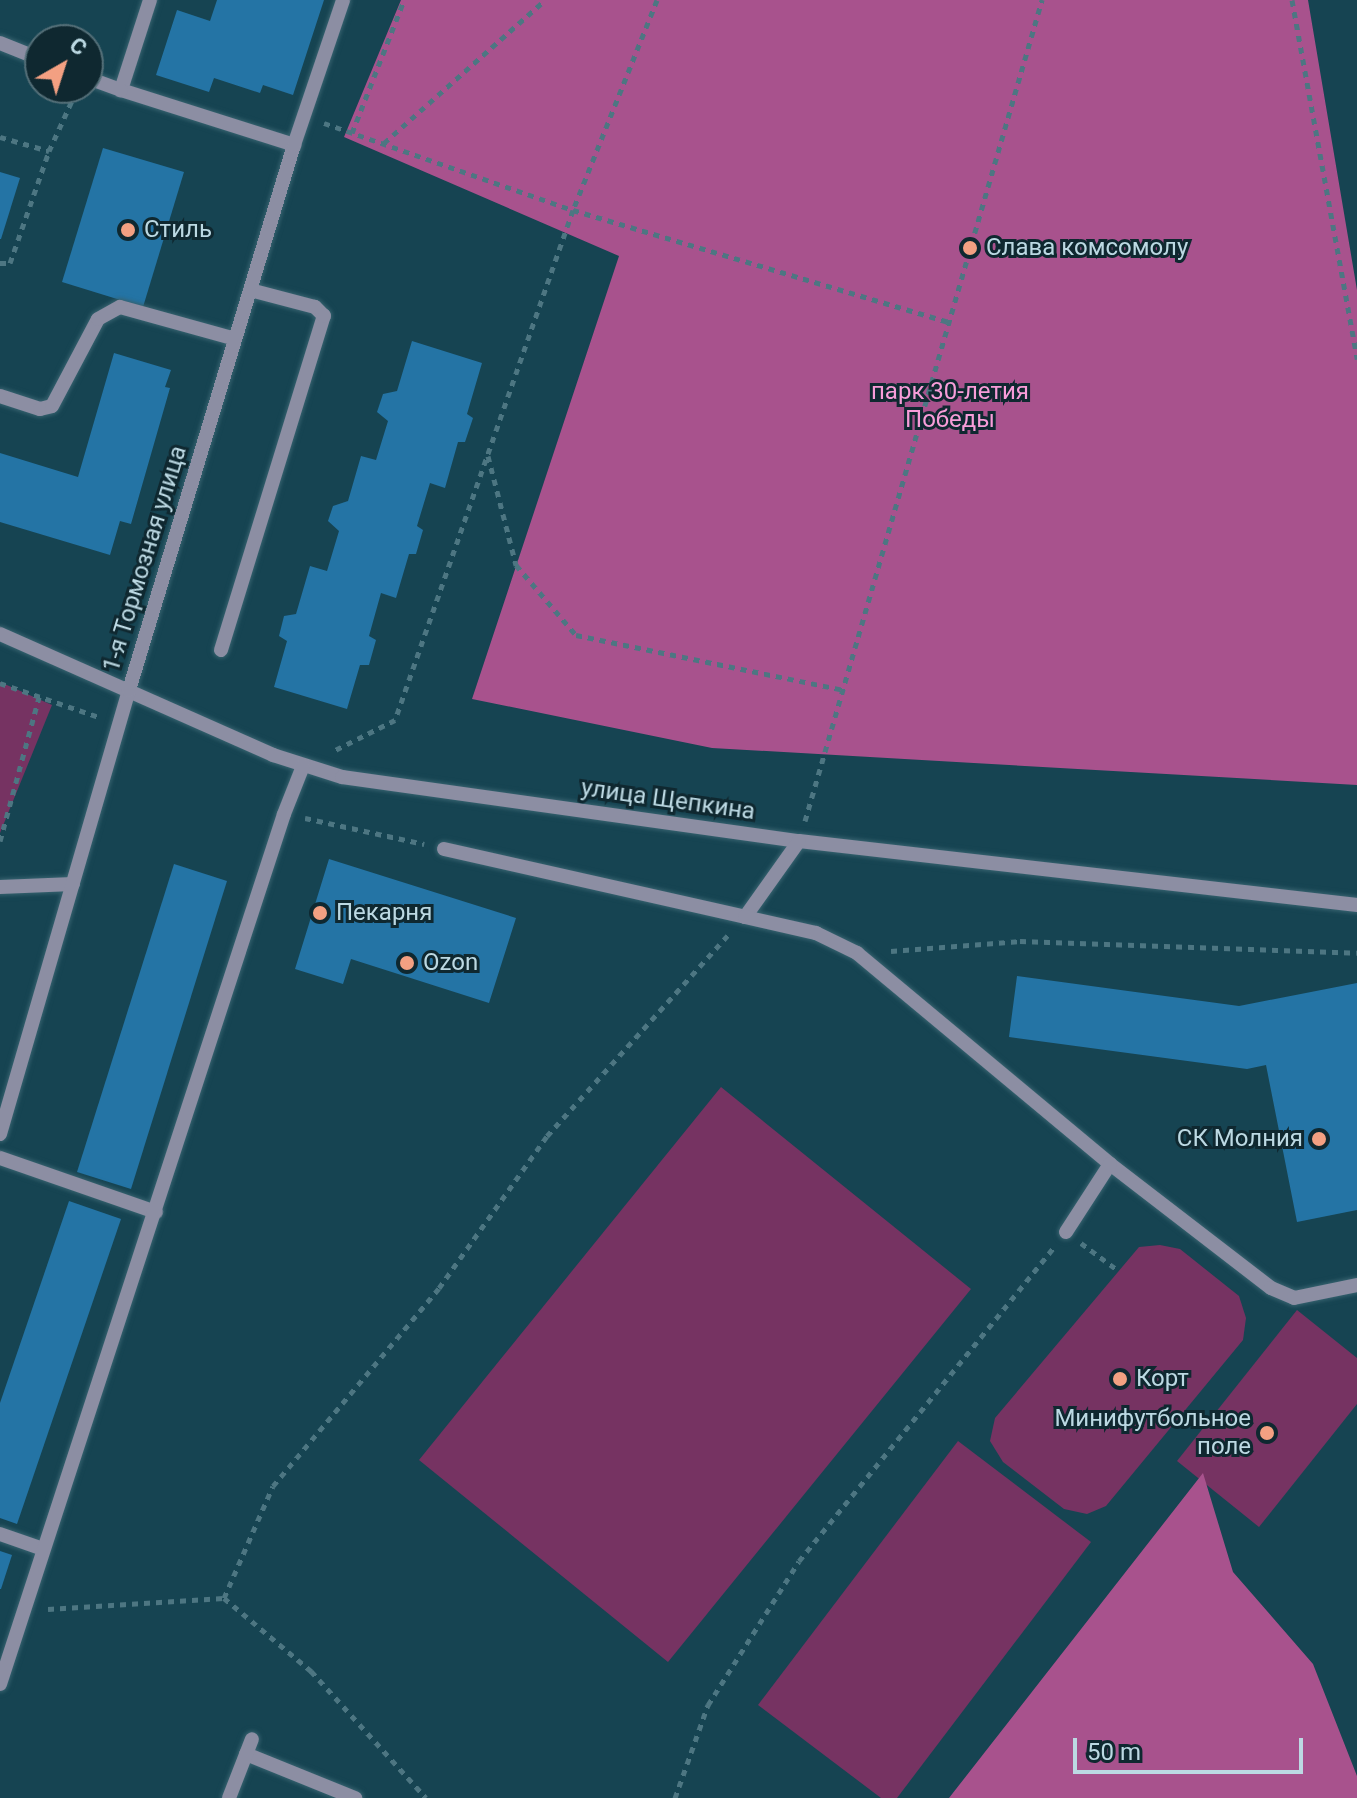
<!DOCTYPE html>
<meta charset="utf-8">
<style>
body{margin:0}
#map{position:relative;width:1357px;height:1798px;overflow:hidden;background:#164452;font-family:Roboto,sans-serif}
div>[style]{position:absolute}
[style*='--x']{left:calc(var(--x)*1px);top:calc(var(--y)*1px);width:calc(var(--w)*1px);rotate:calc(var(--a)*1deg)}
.green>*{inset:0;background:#763362}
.forest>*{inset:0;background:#a8528d}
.building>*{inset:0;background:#2474a5}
.path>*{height:5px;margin-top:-2.5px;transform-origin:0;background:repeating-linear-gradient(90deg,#4d7682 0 6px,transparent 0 12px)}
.roads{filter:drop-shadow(0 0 2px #37626f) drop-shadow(0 0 2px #37626f)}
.minor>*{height:14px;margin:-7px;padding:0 7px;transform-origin:7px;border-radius:7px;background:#8c8ea3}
.dots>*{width:22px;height:22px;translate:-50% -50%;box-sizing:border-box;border:4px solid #0f2830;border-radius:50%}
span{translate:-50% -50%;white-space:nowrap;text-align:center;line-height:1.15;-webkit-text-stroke:6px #0f2830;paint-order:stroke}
.poi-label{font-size:24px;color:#bcd9e3}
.left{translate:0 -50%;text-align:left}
.right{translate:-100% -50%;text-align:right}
.park-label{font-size:24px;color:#f89dd9}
.street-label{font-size:24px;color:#bcd9e3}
.north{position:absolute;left:24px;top:24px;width:80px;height:80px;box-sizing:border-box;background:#0f2830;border:2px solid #546f78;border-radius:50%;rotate:39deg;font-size:22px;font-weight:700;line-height:32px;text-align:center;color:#bcd9e3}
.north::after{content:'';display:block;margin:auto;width:28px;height:36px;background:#f3a082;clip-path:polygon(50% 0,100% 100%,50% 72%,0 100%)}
.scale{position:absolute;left:1073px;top:1738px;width:230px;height:36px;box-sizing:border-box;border:4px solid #bcd9e3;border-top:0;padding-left:10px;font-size:24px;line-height:28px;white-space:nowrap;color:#bcd9e3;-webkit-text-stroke:6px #0f2830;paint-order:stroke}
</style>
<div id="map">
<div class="green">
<i style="clip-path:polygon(0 682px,52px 705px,0 833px)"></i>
<i style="clip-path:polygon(721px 1087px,971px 1289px,668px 1662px,419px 1460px)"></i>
<i style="clip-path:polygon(1160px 1245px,1180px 1249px,1239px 1296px,1246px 1318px,1243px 1340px,1106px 1506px,1087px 1514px,1064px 1509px,1003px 1462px,990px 1441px,995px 1418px,1139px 1247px)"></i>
<i style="clip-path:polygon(1297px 1310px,1357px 1358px,1357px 1404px,1259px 1527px,1177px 1461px)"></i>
<i style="clip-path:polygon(958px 1441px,1091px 1542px,897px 1798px,881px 1798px,758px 1705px)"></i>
</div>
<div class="forest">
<i style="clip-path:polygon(401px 0,1308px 0,1357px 290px,1357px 785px,712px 748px,472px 699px,619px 256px,344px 137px)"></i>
<i style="clip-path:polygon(1203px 1473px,1233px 1572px,1313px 1664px,1357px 1776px,1357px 1798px,949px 1798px)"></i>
</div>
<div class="building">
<i style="clip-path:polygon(217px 0,324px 0,293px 95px,263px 85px,260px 93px,214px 78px,209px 92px,156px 75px,177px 10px,210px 21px)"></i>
<i style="clip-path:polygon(103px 148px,184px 172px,143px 307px,62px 282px)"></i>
<i style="clip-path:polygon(0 172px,20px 178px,1px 239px,0 239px)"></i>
<i style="clip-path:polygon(412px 341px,482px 363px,467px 414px,473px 418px,465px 442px,458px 442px,445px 488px,430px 483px,417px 526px,423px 530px,416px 554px,409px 554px,396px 598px,381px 593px,369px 636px,376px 640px,369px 665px,360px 665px,347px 709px,274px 687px,287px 641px,279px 636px,284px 616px,296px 614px,310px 566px,327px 571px,339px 531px,328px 521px,333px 506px,348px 501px,361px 456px,376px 460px,388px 421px,377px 412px,383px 394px,397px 391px)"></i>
<i style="clip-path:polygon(114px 353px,171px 370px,165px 387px,170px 388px,131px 524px,120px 521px,110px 555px,0 522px,0 453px,78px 477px)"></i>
<i style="clip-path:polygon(329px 859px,516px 918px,489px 1003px,351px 959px,343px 984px,295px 969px)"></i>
<i style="clip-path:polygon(174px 864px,227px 881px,131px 1189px,77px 1172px)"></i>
<i style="clip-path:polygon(1017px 976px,1239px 1006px,1357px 983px,1357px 1210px,1297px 1222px,1266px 1065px,1247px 1069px,1009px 1037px)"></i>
<i style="clip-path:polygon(69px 1201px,121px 1219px,17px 1524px,0 1518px,0 1403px)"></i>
<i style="clip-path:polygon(0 1551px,12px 1555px,1px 1589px,0 1589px)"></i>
</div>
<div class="path">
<i style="--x:657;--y:0;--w:226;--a:111.8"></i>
<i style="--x:573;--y:210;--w:392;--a:16.6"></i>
<i style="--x:1292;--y:0;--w:365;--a:79.7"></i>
<i style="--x:324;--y:123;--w:264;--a:19.3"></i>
<i style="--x:573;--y:210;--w:540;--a:109.24"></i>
<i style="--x:395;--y:720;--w:69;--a:153.4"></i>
<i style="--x:352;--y:133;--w:143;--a:-68.6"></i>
<i style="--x:0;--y:137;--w:51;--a:15.9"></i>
<i style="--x:384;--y:143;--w:215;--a:-41.6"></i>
<i style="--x:0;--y:263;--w:10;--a:0"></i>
<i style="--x:10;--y:263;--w:119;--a:-70.8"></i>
<i style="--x:49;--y:151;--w:63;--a:-65.5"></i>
<i style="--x:488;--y:456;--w:113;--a:75.6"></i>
<i style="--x:516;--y:565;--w:92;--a:49.4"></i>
<i style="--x:576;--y:635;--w:273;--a:11.6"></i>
<i style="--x:0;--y:683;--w:105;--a:19"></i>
<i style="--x:305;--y:818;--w:122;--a:12.3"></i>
<i style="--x:805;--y:821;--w:855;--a:-73.9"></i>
<i style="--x:0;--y:841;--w:149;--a:-74.8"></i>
<i style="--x:891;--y:951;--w:129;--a:-4.4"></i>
<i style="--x:1020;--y:941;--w:337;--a:2"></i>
<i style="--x:1081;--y:1243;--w:47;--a:36.4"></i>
<i style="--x:224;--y:1598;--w:114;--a:40"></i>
<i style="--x:311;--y:1671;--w:171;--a:47.8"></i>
<i style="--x:48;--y:1609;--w:176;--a:-3.6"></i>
<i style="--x:224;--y:1598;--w:122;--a:-66.4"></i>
<i style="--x:273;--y:1486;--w:258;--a:-50"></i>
<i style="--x:439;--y:1288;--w:186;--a:-54.6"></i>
<i style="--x:547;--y:1136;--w:270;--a:-48"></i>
<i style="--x:675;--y:1798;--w:99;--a:-70.5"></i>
<i style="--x:708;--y:1705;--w:170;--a:-57.7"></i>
<i style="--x:799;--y:1561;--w:405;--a:-50.9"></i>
</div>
<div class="roads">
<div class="minor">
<i style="--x:150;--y:0;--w:95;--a:107.9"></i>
<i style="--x:121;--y:90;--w:182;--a:17.6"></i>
<i style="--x:0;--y:43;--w:43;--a:21.8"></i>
<i style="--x:88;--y:78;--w:35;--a:20"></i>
<i style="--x:0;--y:396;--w:42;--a:18"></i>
<i style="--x:40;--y:409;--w:12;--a:-14"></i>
<i style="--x:52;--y:406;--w:98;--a:-62.1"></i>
<i style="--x:98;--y:319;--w:25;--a:-29"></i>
<i style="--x:120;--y:307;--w:119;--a:15.5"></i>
<i style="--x:0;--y:634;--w:299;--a:23.9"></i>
<i style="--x:273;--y:755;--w:72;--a:17.7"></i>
<i style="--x:342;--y:777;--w:461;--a:8"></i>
<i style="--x:799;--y:841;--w:562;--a:6.54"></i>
<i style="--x:221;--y:650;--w:350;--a:-72.9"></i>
<i style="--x:324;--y:316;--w:13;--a:-135"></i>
<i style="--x:315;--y:307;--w:67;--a:-165.3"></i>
<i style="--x:444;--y:849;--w:309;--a:12.7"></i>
<i style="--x:745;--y:917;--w:93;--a:-54.6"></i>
<i style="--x:0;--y:887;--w:73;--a:-2.4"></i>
<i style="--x:745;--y:917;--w:73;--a:12.7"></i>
<i style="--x:816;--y:933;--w:46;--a:26"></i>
<i style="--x:857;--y:953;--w:329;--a:39.8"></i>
<i style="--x:1110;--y:1164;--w:203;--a:37.6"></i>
<i style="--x:1271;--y:1288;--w:25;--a:23"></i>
<i style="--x:1294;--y:1298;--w:64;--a:-11.7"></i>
<i style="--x:0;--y:1134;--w:462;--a:-73.8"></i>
<i style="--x:129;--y:690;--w:569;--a:-73.16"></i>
<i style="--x:294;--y:145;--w:153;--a:-71.3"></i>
<i style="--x:0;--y:1158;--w:165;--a:19.1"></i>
<i style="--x:1066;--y:1232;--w:81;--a:-57.1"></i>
<i style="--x:0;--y:1534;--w:46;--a:19.2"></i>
<i style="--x:0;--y:1684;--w:915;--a:-71.92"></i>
<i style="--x:284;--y:814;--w:52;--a:-68.4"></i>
<i style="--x:246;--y:1754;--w:118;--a:22"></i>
<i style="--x:229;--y:1798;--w:63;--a:-68.7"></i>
</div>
</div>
<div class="dots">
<i style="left:128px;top:230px;background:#f3a082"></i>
<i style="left:970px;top:248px;background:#f3a082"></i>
<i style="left:320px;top:913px;background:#f3a082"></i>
<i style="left:407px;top:963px;background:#f3a082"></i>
<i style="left:1319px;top:1139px;background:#f3a082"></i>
<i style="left:1120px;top:1379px;background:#f3a082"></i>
<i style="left:1267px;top:1433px;background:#f3a082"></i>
</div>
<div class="poi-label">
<span class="left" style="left:144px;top:230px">Стиль</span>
<span class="left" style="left:986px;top:248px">Слава комсомолу</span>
<span class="left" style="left:336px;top:913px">Пекарня</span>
<span class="left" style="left:423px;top:963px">Ozon</span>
<span class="right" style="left:1303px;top:1139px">СК Молния</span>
<span class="left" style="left:1136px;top:1379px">Корт</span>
<span class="right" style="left:1251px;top:1433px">Минифутбольное<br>поле</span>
</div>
<div class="park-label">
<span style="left:950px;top:406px">парк 30-летия<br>Победы</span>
</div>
<div class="street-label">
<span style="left:145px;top:559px;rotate:-73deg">1-я Тормозная улица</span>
<span style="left:668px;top:800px;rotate:8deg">улица Щепкина</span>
</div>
<div class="north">С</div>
<div class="scale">50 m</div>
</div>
